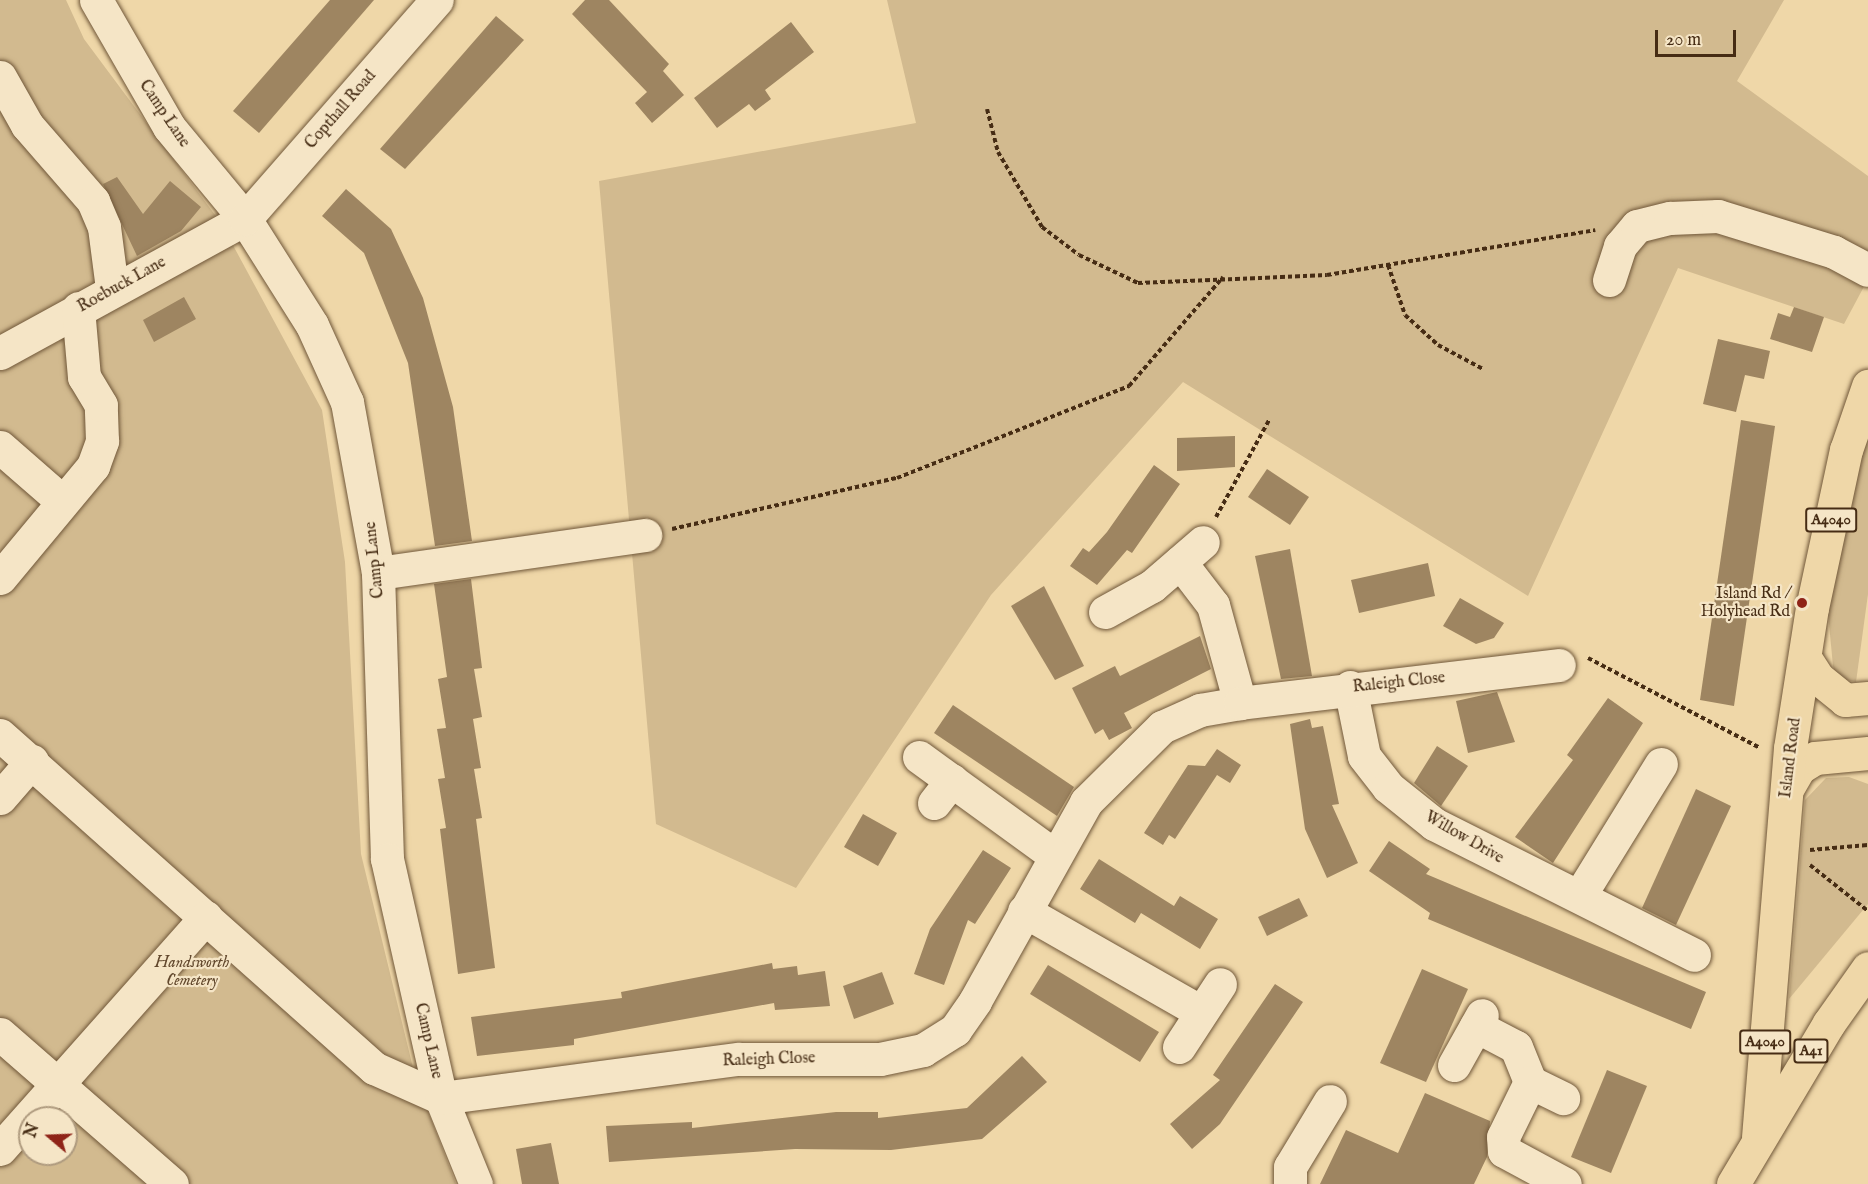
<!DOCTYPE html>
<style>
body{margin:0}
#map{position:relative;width:1868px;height:1184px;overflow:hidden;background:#efd7a8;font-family:"IM FELL English",serif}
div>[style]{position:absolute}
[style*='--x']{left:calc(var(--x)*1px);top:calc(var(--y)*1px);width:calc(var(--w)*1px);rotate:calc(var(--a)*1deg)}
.green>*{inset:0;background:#d2ba8f}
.building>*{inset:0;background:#9e8561}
.path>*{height:4px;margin-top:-2px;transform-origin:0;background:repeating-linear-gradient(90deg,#462c14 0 4.5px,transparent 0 7.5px)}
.roads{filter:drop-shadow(0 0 2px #705739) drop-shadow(0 0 2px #705739)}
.minor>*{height:33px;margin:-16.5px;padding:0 16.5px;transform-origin:16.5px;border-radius:16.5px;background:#f5e5c6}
.major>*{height:33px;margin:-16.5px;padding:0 16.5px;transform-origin:16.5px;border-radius:16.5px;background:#efd7a8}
.highway>*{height:33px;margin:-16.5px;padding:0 16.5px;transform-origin:16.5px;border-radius:16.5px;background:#efd7a8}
.dots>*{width:16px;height:16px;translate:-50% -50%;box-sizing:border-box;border:3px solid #f5e5c6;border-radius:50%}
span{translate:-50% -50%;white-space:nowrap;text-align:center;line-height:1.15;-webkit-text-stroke:4.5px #f5e5c6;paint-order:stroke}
.shield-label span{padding:2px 4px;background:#f5e5c6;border:2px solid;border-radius:4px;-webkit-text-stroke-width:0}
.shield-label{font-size:15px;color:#462c14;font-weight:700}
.street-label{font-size:16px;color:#462c14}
.poi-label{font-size:16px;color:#462c14}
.right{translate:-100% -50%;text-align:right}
.park-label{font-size:16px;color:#62482d;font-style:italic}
.north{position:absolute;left:18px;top:1106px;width:60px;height:60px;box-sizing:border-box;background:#f5e5c6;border:2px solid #af9b7f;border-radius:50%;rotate:289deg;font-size:16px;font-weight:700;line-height:24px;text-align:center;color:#462c14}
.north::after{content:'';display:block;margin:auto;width:21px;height:27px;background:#8f2418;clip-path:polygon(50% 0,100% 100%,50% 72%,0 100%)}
.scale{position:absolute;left:1655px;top:30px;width:81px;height:27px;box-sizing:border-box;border:3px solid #462c14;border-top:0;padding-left:8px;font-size:18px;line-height:21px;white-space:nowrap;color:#462c14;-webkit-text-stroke:4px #f5e5c6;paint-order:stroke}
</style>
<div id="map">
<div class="green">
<i style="clip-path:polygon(evenodd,0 0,66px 0,84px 39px,221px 223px,322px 410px,345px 562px,361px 854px,416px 1080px,456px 1184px,0 1184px,0 0,30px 1118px,66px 1118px,66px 1154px,30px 1154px,30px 1118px)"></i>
<i style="clip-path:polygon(887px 0,1784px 0,1737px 81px,1868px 176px,1868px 279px,1844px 324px,1678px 268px,1528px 596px,1183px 382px,991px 595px,796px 888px,656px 824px,599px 181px,916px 123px)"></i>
<i style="clip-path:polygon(1868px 419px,1868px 594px,1856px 682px,1837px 678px,1833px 666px,1827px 603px)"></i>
<i style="clip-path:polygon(1849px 777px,1868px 784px,1868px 904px,1789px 999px,1805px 800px,1826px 778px)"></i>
</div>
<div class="building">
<i style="clip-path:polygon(330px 0,374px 0,259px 133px,233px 111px)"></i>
<i style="clip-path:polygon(585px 0,609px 0,669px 64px,663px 71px,684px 95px,652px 123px,635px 103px,647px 92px,572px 14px)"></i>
<i style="clip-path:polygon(496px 16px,524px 40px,405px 169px,380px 149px)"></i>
<i style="clip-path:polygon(791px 22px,814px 52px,765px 90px,771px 99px,755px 111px,749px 104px,717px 128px,694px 98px)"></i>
<i style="clip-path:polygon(117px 177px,143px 214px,170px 181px,201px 207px,181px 231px,137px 256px,103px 184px)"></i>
<i style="clip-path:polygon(346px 189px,391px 229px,423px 298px,453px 407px,472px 541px,435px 546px,408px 363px,364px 253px,322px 216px)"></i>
<i style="clip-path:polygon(184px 297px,196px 319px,154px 342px,143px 320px)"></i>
<i style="clip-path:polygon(1794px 307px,1824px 317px,1812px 352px,1770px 339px,1778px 313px,1790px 317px)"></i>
<i style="clip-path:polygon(1718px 339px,1770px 351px,1764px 379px,1745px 375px,1736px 412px,1703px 404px)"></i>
<i style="clip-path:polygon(1741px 420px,1775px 426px,1734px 706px,1700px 700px)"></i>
<i style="clip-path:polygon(1235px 436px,1235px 467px,1177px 471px,1177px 438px)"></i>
<i style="clip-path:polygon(1154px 465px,1180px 484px,1132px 553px,1127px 550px,1097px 585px,1070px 566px,1083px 548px,1089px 552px,1107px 532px)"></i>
<i style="clip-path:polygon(1267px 469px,1309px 497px,1290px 525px,1248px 497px)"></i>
<i style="clip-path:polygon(1290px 549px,1312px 676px,1281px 679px,1255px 556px)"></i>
<i style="clip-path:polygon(1428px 563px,1435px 596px,1359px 613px,1351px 580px)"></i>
<i style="clip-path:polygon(471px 579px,482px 668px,474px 669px,482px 717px,473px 719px,481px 768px,474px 769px,482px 818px,476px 819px,495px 968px,458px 974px,440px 829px,446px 828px,438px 779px,445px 778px,437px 729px,446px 728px,438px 679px,447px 677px,434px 584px)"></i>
<i style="clip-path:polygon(1044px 586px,1084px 666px,1055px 680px,1011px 606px)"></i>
<i style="clip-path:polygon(1460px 598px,1504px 623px,1494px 638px,1476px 644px,1443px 626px)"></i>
<i style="clip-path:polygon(1200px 636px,1211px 669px,1124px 713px,1132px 728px,1109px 740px,1103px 729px,1095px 734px,1072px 688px,1115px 666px,1120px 676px)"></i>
<i style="clip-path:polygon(1497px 692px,1515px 742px,1468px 753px,1456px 701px)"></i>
<i style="clip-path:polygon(1608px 698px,1643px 723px,1553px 863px,1515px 837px,1573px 760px,1567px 755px)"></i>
<i style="clip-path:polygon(953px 705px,1074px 787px,1057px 816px,934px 733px)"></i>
<i style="clip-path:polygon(1310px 719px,1312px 728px,1323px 726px,1339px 804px,1332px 805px,1358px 863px,1327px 878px,1305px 829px,1290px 724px)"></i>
<i style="clip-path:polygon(1437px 746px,1468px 766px,1441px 806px,1414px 783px)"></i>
<i style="clip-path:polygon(1217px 749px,1241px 765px,1230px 783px,1217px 775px,1175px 839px,1169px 835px,1163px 845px,1144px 833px,1188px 765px,1205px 766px)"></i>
<i style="clip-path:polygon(1696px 789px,1731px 806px,1676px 925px,1642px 908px)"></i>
<i style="clip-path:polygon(863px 814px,897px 833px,878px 866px,844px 847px)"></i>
<i style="clip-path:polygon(1389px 841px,1430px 869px,1426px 874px,1706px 992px,1691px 1029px,1428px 919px,1430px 913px,1369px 871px)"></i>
<i style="clip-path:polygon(983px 850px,1011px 868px,975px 924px,968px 920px,944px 985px,914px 974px,930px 929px)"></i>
<i style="clip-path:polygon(1099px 859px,1174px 906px,1180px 896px,1218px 919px,1200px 949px,1141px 913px,1135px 923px,1080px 889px)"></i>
<i style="clip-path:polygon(1299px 898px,1308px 916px,1267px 936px,1258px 917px)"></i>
<i style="clip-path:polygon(772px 963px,773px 969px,797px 966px,798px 975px,825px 971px,830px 1006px,775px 1010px,774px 1003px,574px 1039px,574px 1045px,477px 1056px,471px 1017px,622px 998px,621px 992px)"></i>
<i style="clip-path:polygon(1048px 965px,1159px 1032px,1140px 1062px,1030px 994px)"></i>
<i style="clip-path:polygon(1422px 969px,1468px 989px,1426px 1082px,1380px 1063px)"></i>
<i style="clip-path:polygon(882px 972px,894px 1004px,854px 1019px,843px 986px)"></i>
<i style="clip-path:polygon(1275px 984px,1303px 1002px,1220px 1124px,1192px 1149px,1170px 1124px,1220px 1080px,1213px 1075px)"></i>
<i style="clip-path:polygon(1022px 1056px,1047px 1082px,982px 1139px,891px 1150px,795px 1149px,609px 1162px,606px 1126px,692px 1122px,692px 1128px,836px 1112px,878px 1112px,878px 1118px,967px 1108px)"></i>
<i style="clip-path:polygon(1607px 1070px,1647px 1086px,1611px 1173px,1571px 1157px)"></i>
<i style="clip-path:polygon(1425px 1093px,1490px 1121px,1487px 1157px,1474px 1184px,1320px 1184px,1346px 1130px,1398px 1153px)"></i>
<i style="clip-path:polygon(551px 1143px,559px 1184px,522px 1184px,516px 1149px)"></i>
</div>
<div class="path">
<i style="--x:987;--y:109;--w:44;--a:75.7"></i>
<i style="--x:998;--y:152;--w:87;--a:59.6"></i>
<i style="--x:1042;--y:227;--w:46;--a:37.1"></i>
<i style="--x:1079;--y:255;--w:65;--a:25.4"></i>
<i style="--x:1138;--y:283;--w:189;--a:-2.4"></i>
<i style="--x:1327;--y:275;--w:272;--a:-9.5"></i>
<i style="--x:1388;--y:265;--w:53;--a:71.2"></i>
<i style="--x:1405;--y:315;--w:45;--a:42.3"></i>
<i style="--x:1438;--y:345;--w:51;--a:28.1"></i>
<i style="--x:1216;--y:517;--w:111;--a:-61.3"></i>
<i style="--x:672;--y:529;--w:231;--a:-12.8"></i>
<i style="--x:897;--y:478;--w:250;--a:-21.6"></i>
<i style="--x:1129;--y:386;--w:144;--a:-49.2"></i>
<i style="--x:1588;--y:658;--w:194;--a:27.6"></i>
<i style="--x:1810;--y:850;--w:58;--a:-4.9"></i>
<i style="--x:1810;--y:865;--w:74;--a:38.4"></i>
</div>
<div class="roads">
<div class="minor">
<i style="--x:96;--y:0;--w:146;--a:60.1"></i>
<i style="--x:169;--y:127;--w:119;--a:50.4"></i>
<i style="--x:245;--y:219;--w:125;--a:57.7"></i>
<i style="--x:312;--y:325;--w:85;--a:65.6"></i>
<i style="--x:347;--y:402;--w:174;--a:79.7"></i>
<i style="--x:378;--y:573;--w:286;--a:88.2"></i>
<i style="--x:387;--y:859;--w:245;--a:77.3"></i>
<i style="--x:441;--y:1098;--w:93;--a:67.9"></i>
<i style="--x:0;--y:77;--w:55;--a:60.6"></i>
<i style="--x:27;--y:125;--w:101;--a:49"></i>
<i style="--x:93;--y:201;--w:28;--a:67"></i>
<i style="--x:104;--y:227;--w:63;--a:82.6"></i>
<i style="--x:1609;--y:280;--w:36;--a:-72"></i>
<i style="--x:1620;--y:246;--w:26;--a:-50"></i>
<i style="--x:1637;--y:226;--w:34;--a:-14"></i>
<i style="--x:1670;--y:218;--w:48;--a:-2.4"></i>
<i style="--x:1718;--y:216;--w:121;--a:17.2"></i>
<i style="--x:1834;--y:252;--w:38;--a:28"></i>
<i style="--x:0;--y:353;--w:279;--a:-28.7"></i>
<i style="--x:245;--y:219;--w:291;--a:-48.8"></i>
<i style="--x:0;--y:447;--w:82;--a:41.1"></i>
<i style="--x:1180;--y:562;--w:54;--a:52.5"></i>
<i style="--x:1213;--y:605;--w:102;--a:74.6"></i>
<i style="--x:378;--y:573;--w:270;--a:-8.1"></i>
<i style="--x:0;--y:578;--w:146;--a:-50.3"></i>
<i style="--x:93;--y:466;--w:27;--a:-70"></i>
<i style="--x:102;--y:441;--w:36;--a:-92"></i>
<i style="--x:101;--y:405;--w:33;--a:-121"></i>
<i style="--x:84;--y:377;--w:69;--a:-95"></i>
<i style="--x:1105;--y:612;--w:54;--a:-29"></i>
<i style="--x:1152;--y:586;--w:67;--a:-40.8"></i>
<i style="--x:1350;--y:687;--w:70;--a:78.5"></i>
<i style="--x:1364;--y:756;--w:39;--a:52"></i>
<i style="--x:1388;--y:787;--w:59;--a:38.8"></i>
<i style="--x:1434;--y:824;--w:291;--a:26.7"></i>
<i style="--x:0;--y:735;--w:501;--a:41.68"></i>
<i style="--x:374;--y:1068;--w:73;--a:24.1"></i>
<i style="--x:441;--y:1098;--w:301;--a:-7.5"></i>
<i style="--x:739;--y:1059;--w:141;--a:0"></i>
<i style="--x:880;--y:1059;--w:44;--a:-11.8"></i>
<i style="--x:923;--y:1050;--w:38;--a:-32"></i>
<i style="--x:955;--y:1030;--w:35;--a:-55"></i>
<i style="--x:975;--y:1001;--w:228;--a:-60.8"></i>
<i style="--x:1086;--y:802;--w:107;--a:-44.6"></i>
<i style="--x:1162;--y:727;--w:42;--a:-24.1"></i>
<i style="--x:1200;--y:710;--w:41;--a:-9.9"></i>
<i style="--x:1240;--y:703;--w:321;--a:-6.8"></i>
<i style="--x:919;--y:757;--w:167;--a:36"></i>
<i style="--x:0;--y:798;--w:49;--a:-49.1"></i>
<i style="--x:934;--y:803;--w:29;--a:-52"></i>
<i style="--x:1580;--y:895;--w:154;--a:-58.3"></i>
<i style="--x:1024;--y:911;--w:204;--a:29.7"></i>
<i style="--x:1476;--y:1026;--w:45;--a:27.7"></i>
<i style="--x:1516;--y:1047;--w:38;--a:68"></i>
<i style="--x:1530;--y:1082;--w:37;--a:26"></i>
<i style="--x:0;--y:1034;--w:228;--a:41.1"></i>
<i style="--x:1179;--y:1047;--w:75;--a:-56.9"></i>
<i style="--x:1454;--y:1065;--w:57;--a:-60.8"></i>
<i style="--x:1530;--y:1082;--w:61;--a:116.1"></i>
<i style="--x:1503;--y:1137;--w:14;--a:86"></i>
<i style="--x:1504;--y:1151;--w:69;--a:28.4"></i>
<i style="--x:0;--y:1149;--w:310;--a:-48.4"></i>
<i style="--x:1290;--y:1184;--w:17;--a:-90"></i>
<i style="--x:1290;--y:1167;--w:77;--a:-58.8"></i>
</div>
<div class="major">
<i style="--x:1805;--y:658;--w:24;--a:57"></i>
<i style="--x:1818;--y:678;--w:35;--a:39"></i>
<i style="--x:1845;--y:700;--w:23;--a:-5"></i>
<i style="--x:1787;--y:789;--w:24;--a:-60"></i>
<i style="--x:1799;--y:768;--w:19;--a:-32"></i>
<i style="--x:1815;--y:758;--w:53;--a:-5.4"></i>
<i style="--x:1758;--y:1137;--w:390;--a:-85.3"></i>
<i style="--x:1790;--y:748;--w:142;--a:-81.1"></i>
<i style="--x:1812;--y:608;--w:162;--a:-77.9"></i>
<i style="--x:1846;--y:450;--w:68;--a:-71"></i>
</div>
<div class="highway">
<i style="--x:1733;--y:1184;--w:187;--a:-59.2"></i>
<i style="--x:1829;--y:1023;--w:67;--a:-54.7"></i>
</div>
</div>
<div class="dots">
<i style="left:1802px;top:603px;background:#8f2418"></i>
</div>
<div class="shield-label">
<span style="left:1831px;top:520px">A4040</span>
<span style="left:1765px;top:1042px">A4040</span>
<span style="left:1811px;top:1051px">A41</span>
</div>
<div class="street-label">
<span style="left:341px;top:110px;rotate:-49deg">Copthall Road</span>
<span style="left:164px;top:114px;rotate:56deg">Camp Lane</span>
<span style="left:122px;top:285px;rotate:-29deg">Roebuck Lane</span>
<span style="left:375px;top:560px;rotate:-96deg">Camp Lane</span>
<span style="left:1399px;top:683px;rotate:-6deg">Raleigh Close</span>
<span style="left:1791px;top:758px;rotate:-83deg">Island Road</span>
<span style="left:1464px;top:838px;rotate:30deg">Willow Drive</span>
<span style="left:428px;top:1041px;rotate:77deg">Camp Lane</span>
<span style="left:769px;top:1060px;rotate:-2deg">Raleigh Close</span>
</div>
<div class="poi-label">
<span class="right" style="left:1790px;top:603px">Island Rd /<br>Holyhead Rd</span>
</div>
<div class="park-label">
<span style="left:192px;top:972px">Handsworth<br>Cemetery</span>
</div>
<div class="north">N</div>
<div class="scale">20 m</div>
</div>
